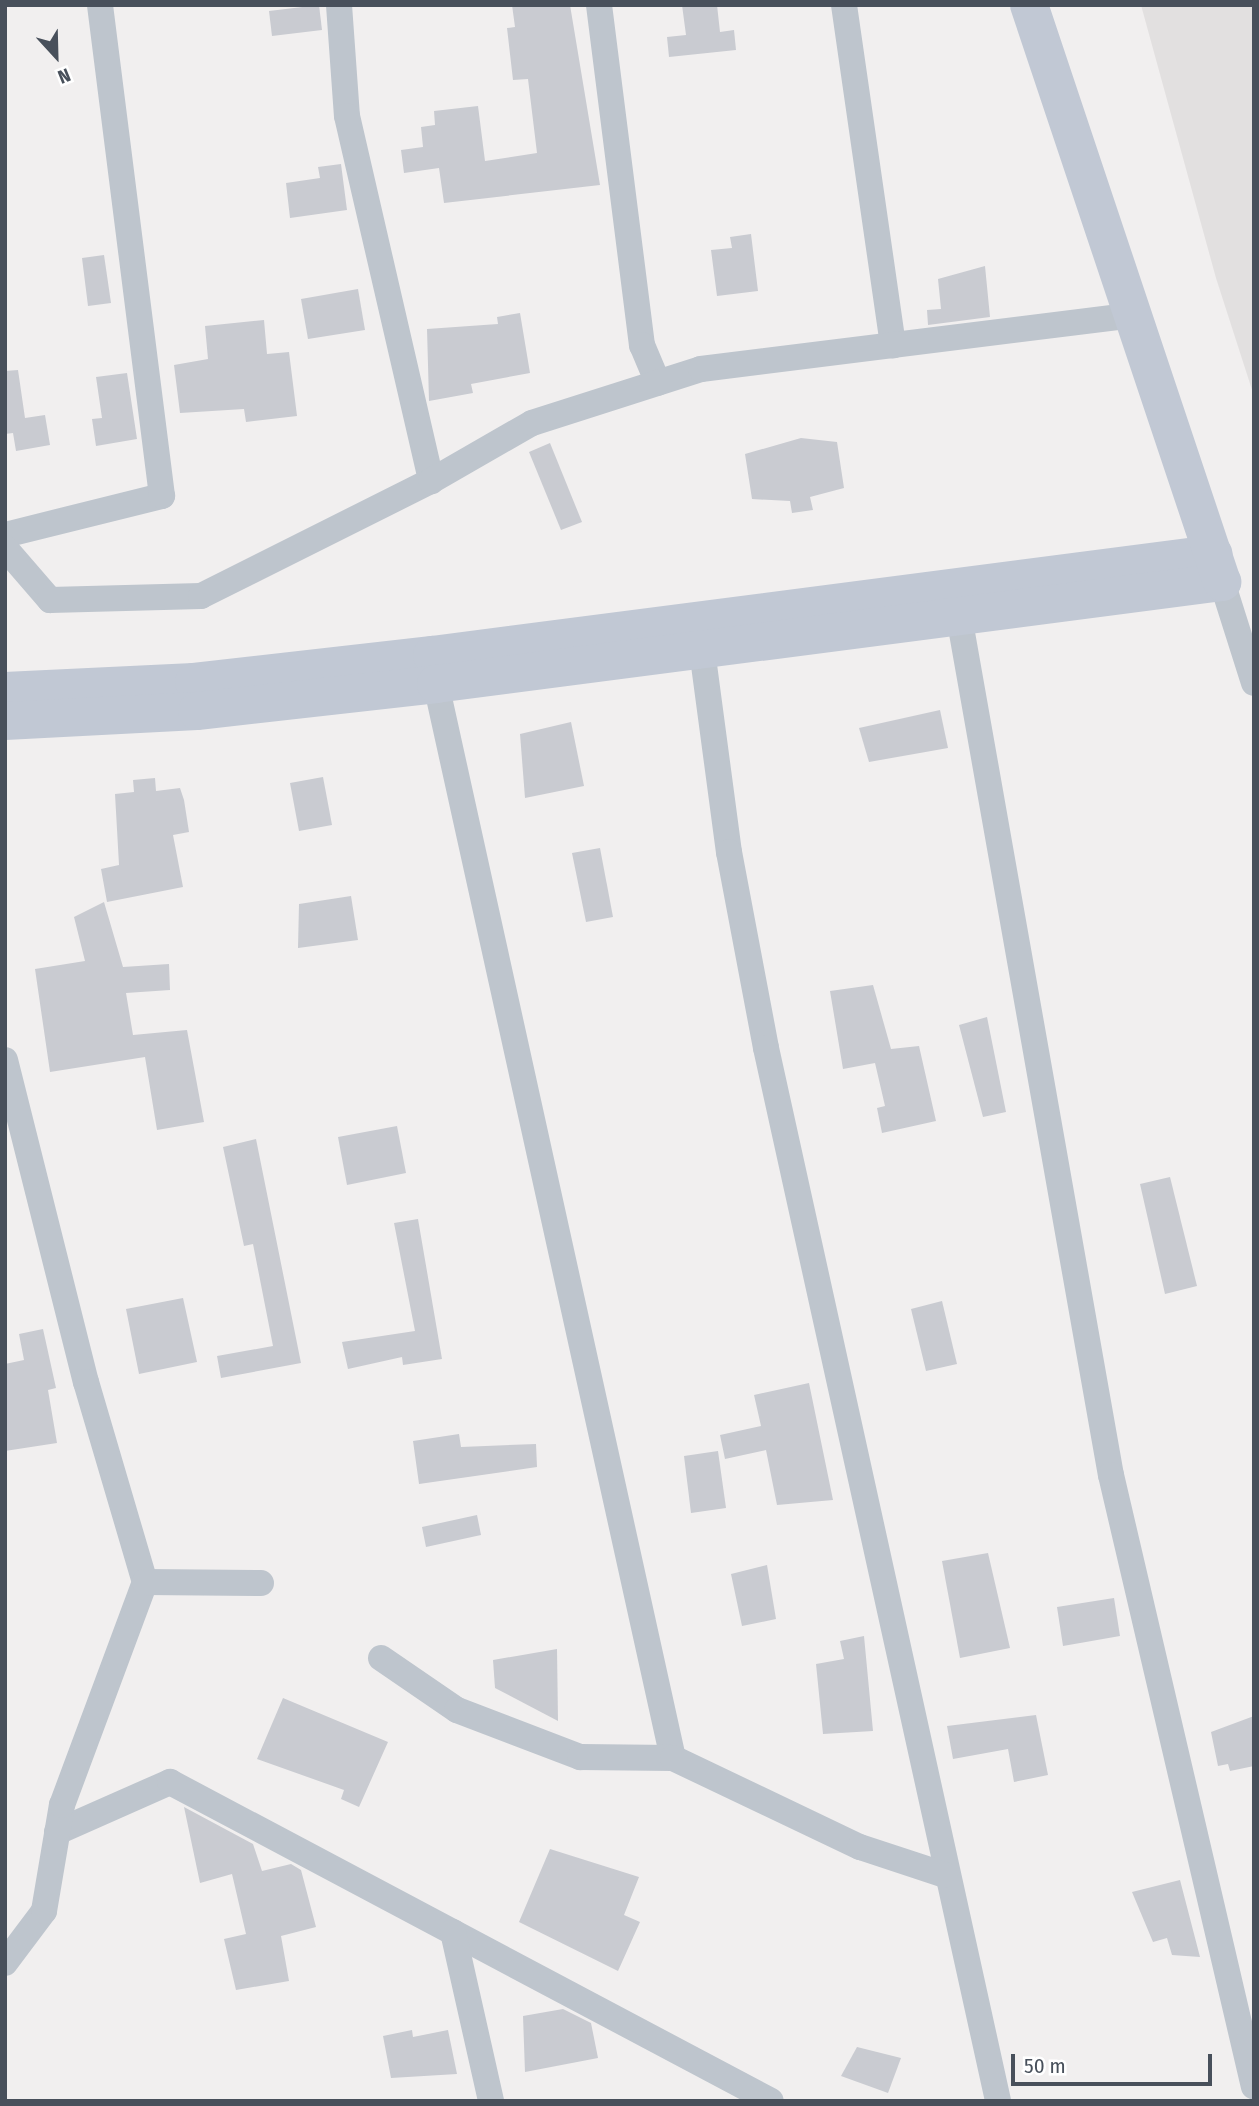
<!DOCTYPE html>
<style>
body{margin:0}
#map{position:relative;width:1259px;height:2106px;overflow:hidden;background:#f1efef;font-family:"Fira Sans Condensed",sans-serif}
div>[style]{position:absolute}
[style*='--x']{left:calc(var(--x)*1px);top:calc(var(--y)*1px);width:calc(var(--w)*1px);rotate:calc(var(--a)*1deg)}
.education>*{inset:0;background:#e2e0e0}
.building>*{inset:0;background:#c9cbd1}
.street>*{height:26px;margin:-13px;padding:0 13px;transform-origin:13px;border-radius:13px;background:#bec5cd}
.secondary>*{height:38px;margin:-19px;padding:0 19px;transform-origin:19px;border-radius:19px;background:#c1c8d4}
span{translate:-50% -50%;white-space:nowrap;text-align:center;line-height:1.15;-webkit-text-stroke:5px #fff;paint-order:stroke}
.frame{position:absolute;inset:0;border:7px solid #48505b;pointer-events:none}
.north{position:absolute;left:21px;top:21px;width:70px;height:70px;-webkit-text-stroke:5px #fff;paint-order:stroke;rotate:158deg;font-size:19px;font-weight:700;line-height:28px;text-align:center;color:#48505b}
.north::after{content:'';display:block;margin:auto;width:24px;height:32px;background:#48505b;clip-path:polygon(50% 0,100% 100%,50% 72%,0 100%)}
.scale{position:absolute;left:1011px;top:2054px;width:201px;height:32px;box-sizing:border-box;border:4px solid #48505b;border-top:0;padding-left:9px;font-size:21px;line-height:24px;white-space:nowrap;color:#48505b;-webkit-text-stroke:5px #fff;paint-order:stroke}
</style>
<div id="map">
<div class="education">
<i style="clip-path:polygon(1141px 5px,1254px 5px,1254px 396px,1216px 278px)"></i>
</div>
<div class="building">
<i style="clip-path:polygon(319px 5px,322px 30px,272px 36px,269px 11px)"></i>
<i style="clip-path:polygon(512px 5px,570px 5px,600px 185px,444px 203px,439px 168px,404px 173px,401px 150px,423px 147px,421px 127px,435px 125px,434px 111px,478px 106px,485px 161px,537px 153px,528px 79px,513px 80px,507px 28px,515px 27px)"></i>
<i style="clip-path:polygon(682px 5px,717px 5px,720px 32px,734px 30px,736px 50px,669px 57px,667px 37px,686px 35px)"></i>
<i style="clip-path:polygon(341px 164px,347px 210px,290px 218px,286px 183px,320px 178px,318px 167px)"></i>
<i style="clip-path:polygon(751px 234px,758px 291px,717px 296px,711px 250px,732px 248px,730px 237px)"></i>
<i style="clip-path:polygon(104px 255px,111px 303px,88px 306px,82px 258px)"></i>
<i style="clip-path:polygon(985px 266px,990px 317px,928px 325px,927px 310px,941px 309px,938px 279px)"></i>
<i style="clip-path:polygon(358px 289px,365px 330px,308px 339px,301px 299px)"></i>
<i style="clip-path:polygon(520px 313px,530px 373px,471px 384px,473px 393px,429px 401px,427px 329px,498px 324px,497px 317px)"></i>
<i style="clip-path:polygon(264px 320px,267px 354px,289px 352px,297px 416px,246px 422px,244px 409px,180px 413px,174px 365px,208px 359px,205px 326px)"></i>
<i style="clip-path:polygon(18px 370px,25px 418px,45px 415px,50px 445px,16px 451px,13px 433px,5px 434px,5px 371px)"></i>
<i style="clip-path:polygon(127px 373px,137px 439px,96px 446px,92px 419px,102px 418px,96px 377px)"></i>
<i style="clip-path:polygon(801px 438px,837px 442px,844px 488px,810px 497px,813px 510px,792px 513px,790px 501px,752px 499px,745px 454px)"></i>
<i style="clip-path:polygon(550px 443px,582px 522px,561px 530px,529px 452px)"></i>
<i style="clip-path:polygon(940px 710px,948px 748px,869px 762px,859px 728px)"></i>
<i style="clip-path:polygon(571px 722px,584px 786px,525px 798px,520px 734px)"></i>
<i style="clip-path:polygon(323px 777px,332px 825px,299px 831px,290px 783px)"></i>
<i style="clip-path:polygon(155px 778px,156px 791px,180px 788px,184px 800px,189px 832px,173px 835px,183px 887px,107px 902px,101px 869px,119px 865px,115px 794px,134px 792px,133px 780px)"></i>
<i style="clip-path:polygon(600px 848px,613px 917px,586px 922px,572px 853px)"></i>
<i style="clip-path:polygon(351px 896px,358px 940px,298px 948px,299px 904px)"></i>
<i style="clip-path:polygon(104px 902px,123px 967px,169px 964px,170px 990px,126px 993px,133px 1035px,187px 1030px,204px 1122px,157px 1130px,145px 1057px,50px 1072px,35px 969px,85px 961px,74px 917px)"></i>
<i style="clip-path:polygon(873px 985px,891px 1049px,919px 1046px,936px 1121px,882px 1133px,877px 1108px,885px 1106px,875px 1063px,843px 1069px,830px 991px)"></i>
<i style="clip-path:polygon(987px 1017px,1006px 1112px,983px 1117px,959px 1025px)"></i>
<i style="clip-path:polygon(397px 1126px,406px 1173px,347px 1185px,338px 1137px)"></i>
<i style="clip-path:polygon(256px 1139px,301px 1363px,221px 1378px,217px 1356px,273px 1346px,253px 1244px,244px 1246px,223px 1147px)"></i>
<i style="clip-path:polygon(1170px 1177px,1197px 1286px,1165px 1294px,1140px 1184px)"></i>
<i style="clip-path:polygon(418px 1219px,442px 1359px,403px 1365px,402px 1357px,348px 1369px,342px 1342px,415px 1331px,394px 1223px)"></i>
<i style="clip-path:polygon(183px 1298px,197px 1362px,139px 1374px,126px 1309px)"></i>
<i style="clip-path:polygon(942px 1301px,957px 1364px,926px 1371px,911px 1309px)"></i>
<i style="clip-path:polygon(43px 1329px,56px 1388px,48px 1390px,57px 1443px,5px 1451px,5px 1364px,24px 1360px,19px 1334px)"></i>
<i style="clip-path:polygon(809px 1383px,833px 1500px,777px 1505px,766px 1450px,725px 1459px,720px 1435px,761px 1426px,754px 1395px)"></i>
<i style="clip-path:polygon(459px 1434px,461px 1447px,536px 1444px,537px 1467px,419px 1484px,413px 1441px)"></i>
<i style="clip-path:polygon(718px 1451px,726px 1508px,691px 1513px,684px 1456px)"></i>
<i style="clip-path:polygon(477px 1515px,481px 1535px,426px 1547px,422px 1527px)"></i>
<i style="clip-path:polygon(988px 1553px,1010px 1648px,960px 1658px,942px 1561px)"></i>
<i style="clip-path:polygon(767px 1565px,776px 1619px,742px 1626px,731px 1574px)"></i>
<i style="clip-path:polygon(1114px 1598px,1120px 1636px,1063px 1646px,1057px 1607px)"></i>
<i style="clip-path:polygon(864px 1636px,873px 1731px,823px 1734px,816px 1664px,844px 1659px,840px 1641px)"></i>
<i style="clip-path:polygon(557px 1649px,558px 1721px,495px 1688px,493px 1660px)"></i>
<i style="clip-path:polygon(283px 1698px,388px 1742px,359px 1807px,341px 1799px,344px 1790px,257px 1759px)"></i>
<i style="clip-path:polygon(1036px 1715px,1048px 1775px,1014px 1782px,1008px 1749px,953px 1759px,947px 1726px)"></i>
<i style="clip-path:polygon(1254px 1716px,1254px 1766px,1230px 1771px,1228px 1764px,1218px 1766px,1211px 1732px)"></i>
<i style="clip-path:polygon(184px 1807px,253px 1844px,262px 1871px,291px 1864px,301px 1870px,316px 1927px,281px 1936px,289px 1981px,236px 1990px,224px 1939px,246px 1934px,232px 1874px,200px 1883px)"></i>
<i style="clip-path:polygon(550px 1849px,639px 1877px,624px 1915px,640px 1922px,618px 1971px,519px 1922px)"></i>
<i style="clip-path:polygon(1180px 1880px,1200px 1957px,1172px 1955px,1167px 1938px,1153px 1942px,1132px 1892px)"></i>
<i style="clip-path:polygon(563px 2009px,591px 2023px,598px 2058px,525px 2072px,523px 2016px)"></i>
<i style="clip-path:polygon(412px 2030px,413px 2037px,448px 2030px,457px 2074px,391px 2078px,383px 2036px)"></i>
<i style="clip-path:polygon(857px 2047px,901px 2058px,888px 2093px,841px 2076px)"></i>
</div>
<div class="street">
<i style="--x:339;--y:5;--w:111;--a:85.9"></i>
<i style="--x:347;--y:116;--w:375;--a:77"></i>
<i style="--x:599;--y:5;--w:343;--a:82.8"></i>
<i style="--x:642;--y:345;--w:41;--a:67.2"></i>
<i style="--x:844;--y:5;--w:344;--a:81.8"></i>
<i style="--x:5;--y:535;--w:162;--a:-14"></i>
<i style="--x:162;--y:496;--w:495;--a:-97.2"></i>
<i style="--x:5;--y:548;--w:69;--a:49.1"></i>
<i style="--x:50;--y:600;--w:151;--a:-1.5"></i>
<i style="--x:201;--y:596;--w:257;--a:-26.6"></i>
<i style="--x:431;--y:481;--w:116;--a:-29.9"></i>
<i style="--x:532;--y:423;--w:177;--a:-17.7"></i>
<i style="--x:701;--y:369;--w:434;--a:-7.1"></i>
<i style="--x:1222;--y:582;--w:106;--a:72.4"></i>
<i style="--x:959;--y:616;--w:872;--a:79.97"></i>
<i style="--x:1111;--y:1475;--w:628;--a:76.85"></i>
<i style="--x:702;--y:650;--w:204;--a:82.4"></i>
<i style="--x:729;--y:852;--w:199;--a:79.3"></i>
<i style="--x:766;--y:1048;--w:1078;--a:77.57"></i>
<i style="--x:436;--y:684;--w:1100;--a:77.56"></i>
<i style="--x:5;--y:1060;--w:332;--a:75.9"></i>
<i style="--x:86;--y:1382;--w:209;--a:73.6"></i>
<i style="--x:381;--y:1658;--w:92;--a:34.4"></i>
<i style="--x:457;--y:1710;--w:132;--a:20.9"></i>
<i style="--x:580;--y:1757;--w:93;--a:0.6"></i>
<i style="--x:673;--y:1758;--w:207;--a:25.5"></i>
<i style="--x:860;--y:1847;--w:89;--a:18.2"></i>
<i style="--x:57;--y:1832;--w:124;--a:-23.9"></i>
<i style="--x:170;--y:1782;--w:680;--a:27.96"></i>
<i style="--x:453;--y:1932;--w:173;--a:77.3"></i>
<i style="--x:5;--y:1963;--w:65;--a:-53.1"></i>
<i style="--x:44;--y:1911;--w:108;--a:-80.4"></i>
<i style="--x:62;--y:1805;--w:238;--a:-69.6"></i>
<i style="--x:145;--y:1582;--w:116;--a:0.5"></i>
</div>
<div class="secondary">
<i style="--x:5;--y:691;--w:189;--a:-2.7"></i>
<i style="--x:194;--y:682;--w:240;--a:-6.5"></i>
<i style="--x:432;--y:655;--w:788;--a:-7.37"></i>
<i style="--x:5;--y:721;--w:192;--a:-3"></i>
<i style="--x:197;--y:711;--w:241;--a:-6.4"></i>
<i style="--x:436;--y:684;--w:793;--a:-7.39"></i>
<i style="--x:1222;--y:582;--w:608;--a:-108.49"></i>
</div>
<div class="frame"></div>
<div class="north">N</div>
<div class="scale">50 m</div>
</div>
